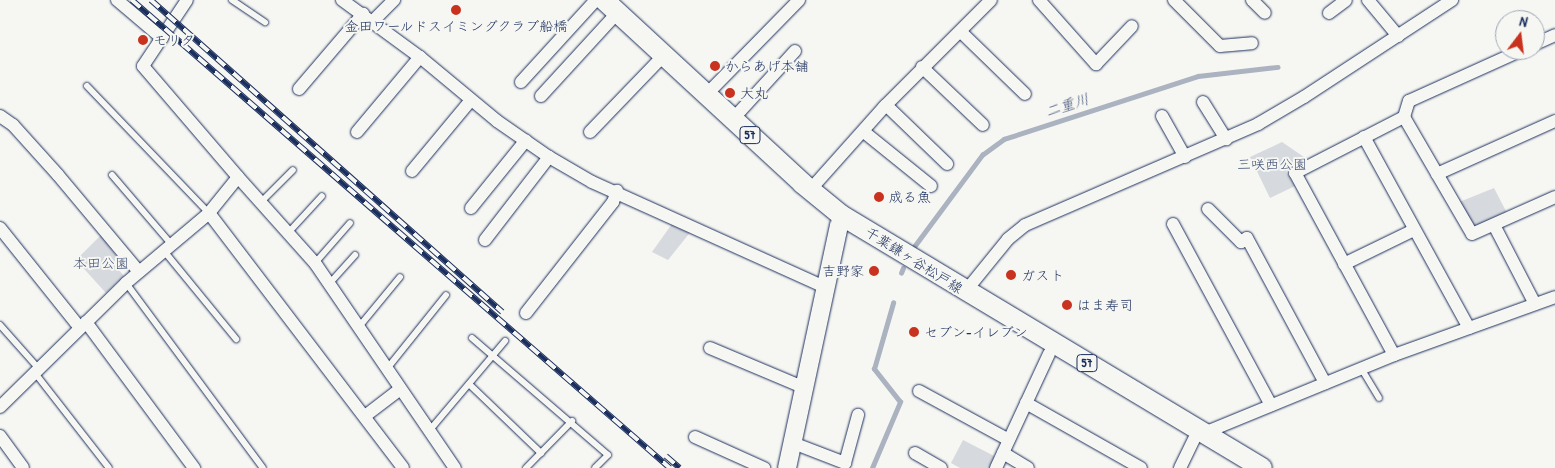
<!DOCTYPE html>
<meta charset="utf-8">
<style>
body{margin:0}
#map{position:relative;width:1555px;height:468px;overflow:hidden;background:#f6f6f2;font-family:"Patrick Hand","Klee One",sans-serif}
div>[style]{position:absolute}
[style*='--x']{left:calc(var(--x)*1px);top:calc(var(--y)*1px);width:calc(var(--w)*1px);rotate:calc(var(--a)*1deg)}
.green>*{inset:0;background:#d6d9dd}
.stream>*{height:4.5px;margin:-2.25px;padding:0 2.25px;transform-origin:2.25px;border-radius:2.25px;background:#abb2c0}
.roads{filter:drop-shadow(0 0 1px #1b2f5e) drop-shadow(0 0 1px #1b2f5e)}
.lane>*{height:6px;margin:-3px;padding:0 3px;transform-origin:3px;border-radius:3px;background:#f6f6f2}
.street>*{height:12px;margin:-6px;padding:0 6px;transform-origin:6px;border-radius:6px;background:#f6f6f2}
.secondary>*{height:18px;margin:-9px;padding:0 9px;transform-origin:9px;border-radius:9px;background:#f6f6f2}
.primary>*{height:20px;margin:-10px;padding:0 10px;transform-origin:10px;border-radius:10px;background:#f6f6f2}
.rail>*{height:5.5px;margin-top:-2.75px;transform-origin:0;background:repeating-linear-gradient(90deg,#f6f6f2 0 11px,#1b2f5e 0 22px);box-sizing:border-box;border-block:1px solid #1b2f5e}
.dots>*{width:14px;height:14px;translate:-50% -50%;box-sizing:border-box;border:2px solid #f6f6f2;border-radius:50%}
span{translate:-50% -50%;white-space:nowrap;text-align:center;line-height:1.15;-webkit-text-stroke:4px #f6f6f2;paint-order:stroke}
.shield-label span{padding:1px 4px;background:#f6f6f2;border:1px solid;border-radius:4px;-webkit-text-stroke-width:0}
.shield-label{font-size:12px;color:#1b2f5e;font-weight:700}
.poi-label{font-size:14px;color:#1b2f5e}
.left{translate:0 -50%;text-align:left}
.right{translate:-100% -50%;text-align:right}
.park-label{font-size:14px;color:#405177}
.street-label{font-size:14px;color:#1b2f5e}
.water-label{font-size:15px;color:#46567b;font-style:italic}
.north{position:absolute;left:1495px;top:10px;width:50px;height:50px;box-sizing:border-box;background:#f6f6f2;border:1px solid #9ea6b7;border-radius:50%;rotate:15deg;font-size:14px;font-weight:700;line-height:20px;text-align:center;color:#1b2f5e}
.north::after{content:'';display:block;margin:auto;width:18px;height:22px;background:#c8321e;clip-path:polygon(50% 0,100% 100%,50% 72%,0 100%)}
</style>
<div id="map">
<div class="green">
<i style="clip-path:polygon(1282px 142px,1307px 159px,1286px 171px,1295px 186px,1270px 198px,1250px 157px)"></i>
<i style="clip-path:polygon(1494px 188px,1508px 215px,1473px 232px,1457px 203px)"></i>
<i style="clip-path:polygon(674px 221px,692px 230px,668px 260px,652px 252px)"></i>
<i style="clip-path:polygon(101px 235px,122px 263px,117px 268px,124px 276px,106px 293px,76px 260px)"></i>
<i style="clip-path:polygon(963px 440px,996px 457px,991px 468px,960px 468px,951px 463px)"></i>
</div>
<div class="stream">
<i style="--x:913;--y:248;--w:116;--a:-53.4"></i>
<i style="--x:982;--y:155;--w:27;--a:-36"></i>
<i style="--x:1004;--y:139;--w:204;--a:-18"></i>
<i style="--x:1198;--y:76;--w:80;--a:-6.5"></i>
<i style="--x:901;--y:273;--w:5;--a:-68"></i>
<i style="--x:872;--y:468;--w:72;--a:-67"></i>
<i style="--x:900;--y:402;--w:42;--a:-128.2"></i>
<i style="--x:874;--y:369;--w:69;--a:-73.9"></i>
</div>
<div class="roads">
<div class="lane">
<i style="--x:232;--y:0;--w:40;--a:34"></i>
<i style="--x:87;--y:86;--w:176;--a:46.2"></i>
<i style="--x:112;--y:175;--w:92;--a:49.4"></i>
<i style="--x:261;--y:202;--w:45;--a:-45"></i>
<i style="--x:288;--y:233;--w:50;--a:-47.4"></i>
<i style="--x:164;--y:251;--w:114;--a:50.7"></i>
<i style="--x:315;--y:263;--w:53;--a:-48.8"></i>
<i style="--x:126;--y:283;--w:230;--a:53.5"></i>
<i style="--x:329;--y:284;--w:39;--a:-48"></i>
<i style="--x:0;--y:325;--w:59;--a:48.4"></i>
<i style="--x:358;--y:328;--w:66;--a:-50.5"></i>
<i style="--x:472;--y:338;--w:179;--a:40.7"></i>
<i style="--x:608;--y:455;--w:18;--a:135"></i>
<i style="--x:1361;--y:368;--w:35;--a:59"></i>
<i style="--x:386;--y:370;--w:96;--a:-51.3"></i>
<i style="--x:35;--y:373;--w:120;--a:52.1"></i>
<i style="--x:469;--y:384;--w:100;--a:43.8"></i>
<i style="--x:429;--y:431;--w:118;--a:-49.8"></i>
<i style="--x:526;--y:468;--w:66;--a:-45.6"></i>
</div>
<div class="street">
<i style="--x:117;--y:0;--w:59;--a:40.2"></i>
<i style="--x:342;--y:0;--w:97;--a:36.2"></i>
<i style="--x:420;--y:57;--w:100;--a:39.7"></i>
<i style="--x:497;--y:121;--w:63;--a:34.7"></i>
<i style="--x:549;--y:157;--w:50;--a:30.2"></i>
<i style="--x:592;--y:182;--w:258;--a:24.3"></i>
<i style="--x:1039;--y:0;--w:86;--a:48.3"></i>
<i style="--x:1096;--y:64;--w:52;--a:-46.5"></i>
<i style="--x:1174;--y:0;--w:65;--a:45"></i>
<i style="--x:1220;--y:46;--w:32;--a:-5"></i>
<i style="--x:1252;--y:0;--w:18;--a:45"></i>
<i style="--x:1368;--y:0;--w:47;--a:50.2"></i>
<i style="--x:1329;--y:13;--w:21;--a:-37"></i>
<i style="--x:373;--y:21;--w:30;--a:-45"></i>
<i style="--x:961;--y:32;--w:89;--a:44.1"></i>
<i style="--x:1535;--y:44;--w:22;--a:-24"></i>
<i style="--x:922;--y:67;--w:84;--a:43.6"></i>
<i style="--x:521;--y:82;--w:111;--a:-47.6"></i>
<i style="--x:299;--y:89;--w:99;--a:-49.5"></i>
<i style="--x:706;--y:95;--w:133;--a:-45.6"></i>
<i style="--x:541;--y:96;--w:114;--a:-47.5"></i>
<i style="--x:1203;--y:102;--w:44;--a:58.1"></i>
<i style="--x:886;--y:105;--w:85;--a:44"></i>
<i style="--x:0;--y:116;--w:16;--a:35"></i>
<i style="--x:13;--y:125;--w:67;--a:48"></i>
<i style="--x:58;--y:175;--w:126;--a:50.1"></i>
<i style="--x:1162;--y:116;--w:47;--a:60.7"></i>
<i style="--x:1404;--y:117;--w:135;--a:59.8"></i>
<i style="--x:1472;--y:234;--w:91;--a:-24"></i>
<i style="--x:733;--y:119;--w:92;--a:-47.6"></i>
<i style="--x:357;--y:132;--w:98;--a:-50"></i>
<i style="--x:590;--y:132;--w:107;--a:-46.1"></i>
<i style="--x:864;--y:132;--w:86;--a:38.9"></i>
<i style="--x:1364;--y:137;--w:218;--a:61.2"></i>
<i style="--x:412;--y:171;--w:92;--a:-50.3"></i>
<i style="--x:1437;--y:174;--w:129;--a:-24.2"></i>
<i style="--x:238;--y:177;--w:115;--a:48.2"></i>
<i style="--x:315;--y:263;--w:248;--a:55.7"></i>
<i style="--x:810;--y:190;--w:111;--a:-48.3"></i>
<i style="--x:884;--y:107;--w:151;--a:-45"></i>
<i style="--x:471;--y:208;--w:87;--a:-51"></i>
<i style="--x:1208;--y:209;--w:47;--a:45"></i>
<i style="--x:1241;--y:242;--w:7;--a:-34"></i>
<i style="--x:1247;--y:238;--w:165;--a:61.7"></i>
<i style="--x:209;--y:213;--w:320;--a:52.7"></i>
<i style="--x:1173;--y:224;--w:206;--a:61.6"></i>
<i style="--x:1494;--y:225;--w:89;--a:62.6"></i>
<i style="--x:0;--y:228;--w:128;--a:51.3"></i>
<i style="--x:485;--y:240;--w:105;--a:-52.4"></i>
<i style="--x:1344;--y:264;--w:78;--a:-25.9"></i>
<i style="--x:965;--y:292;--w:68;--a:-50.9"></i>
<i style="--x:1008;--y:239;--w:22;--a:-39"></i>
<i style="--x:1025;--y:225;--w:254;--a:-23.4"></i>
<i style="--x:1258;--y:124;--w:53;--a:-30.4"></i>
<i style="--x:1304;--y:97;--w:177;--a:-33.2"></i>
<i style="--x:526;--y:313;--w:141;--a:-51.9"></i>
<i style="--x:613;--y:202;--w:12;--a:-70"></i>
<i style="--x:86;--y:322;--w:182;--a:53.5"></i>
<i style="--x:710;--y:348;--w:103;--a:22.8"></i>
<i style="--x:1394;--y:355;--w:207;--a:-118.5"></i>
<i style="--x:1295;--y:173;--w:123;--a:-27.2"></i>
<i style="--x:1404;--y:117;--w:17;--a:-73"></i>
<i style="--x:1409;--y:101;--w:124;--a:-24.3"></i>
<i style="--x:919;--y:391;--w:102;--a:28.6"></i>
<i style="--x:1026;--y:403;--w:132;--a:29.5"></i>
<i style="--x:0;--y:407;--w:177;--a:-44.5"></i>
<i style="--x:126;--y:283;--w:109;--a:-40.1"></i>
<i style="--x:209;--y:213;--w:46;--a:-51.1"></i>
<i style="--x:238;--y:177;--w:146;--a:-130.6"></i>
<i style="--x:143;--y:66;--w:79;--a:-56.3"></i>
<i style="--x:365;--y:416;--w:43;--a:-37.4"></i>
<i style="--x:1204;--y:433;--w:205;--a:-22.3"></i>
<i style="--x:1394;--y:355;--w:171;--a:-19.8"></i>
<i style="--x:0;--y:436;--w:39;--a:54"></i>
<i style="--x:695;--y:437;--w:76;--a:24.2"></i>
<i style="--x:793;--y:443;--w:56;--a:21"></i>
<i style="--x:845;--y:463;--w:50;--a:-74.8"></i>
<i style="--x:915;--y:453;--w:30;--a:30"></i>
<i style="--x:1003;--y:453;--w:29;--a:31"></i>
<i style="--x:996;--y:468;--w:126;--a:-65.1"></i>
<i style="--x:1180;--y:468;--w:32;--a:-64"></i>
</div>
<div class="secondary">
<i style="--x:787;--y:468;--w:249;--a:-77.9"></i>
</div>
<div class="primary">
<i style="--x:604;--y:0;--w:270;--a:42.7"></i>
<i style="--x:802;--y:183;--w:50;--a:39.4"></i>
<i style="--x:841;--y:215;--w:491;--a:31"></i>
</div>
</div>
<div class="rail">
<i style="--x:132;--y:0;--w:713;--a:41.02"></i>
<i style="--x:151;--y:0;--w:470;--a:41.6"></i>
<i style="--x:666;--y:456;--w:18;--a:41"></i>
</div>
<div class="dots">
<i style="left:456px;top:10px;background:#c8321e"></i>
<i style="left:143px;top:40px;background:#c8321e"></i>
<i style="left:715px;top:66px;background:#c8321e"></i>
<i style="left:730px;top:93px;background:#c8321e"></i>
<i style="left:879px;top:197px;background:#c8321e"></i>
<i style="left:874px;top:271px;background:#c8321e"></i>
<i style="left:1011px;top:275px;background:#c8321e"></i>
<i style="left:1067px;top:305px;background:#c8321e"></i>
<i style="left:914px;top:332px;background:#c8321e"></i>
</div>
<div class="shield-label">
<span style="left:750px;top:135px">57</span>
<span style="left:1087px;top:363px">57</span>
</div>
<div class="poi-label">
<span style="left:456px;top:26px">金田ワールドスイミングクラブ船橋</span>
<span class="left" style="left:153px;top:40px">モリタ</span>
<span class="left" style="left:725px;top:66px">からあげ本舗</span>
<span class="left" style="left:740px;top:93px">大丸</span>
<span class="left" style="left:889px;top:197px">成る魚</span>
<span class="right" style="left:864px;top:271px">吉野家</span>
<span class="left" style="left:1021px;top:275px">ガスト</span>
<span class="left" style="left:1077px;top:305px">はま寿司</span>
<span class="left" style="left:924px;top:332px">セブン-イレブン</span>
</div>
<div class="park-label">
<span style="left:1272px;top:164px">三咲西公園</span>
<span style="left:101px;top:263px">本田公園</span>
</div>
<div class="street-label">
<span style="left:914px;top:260px;rotate:32deg">千葉鎌ヶ谷松戸線</span>
</div>
<div class="water-label">
<span style="left:1067px;top:105px;rotate:-18deg">二重川</span>
</div>
<div class="north">N</div>
</div>
